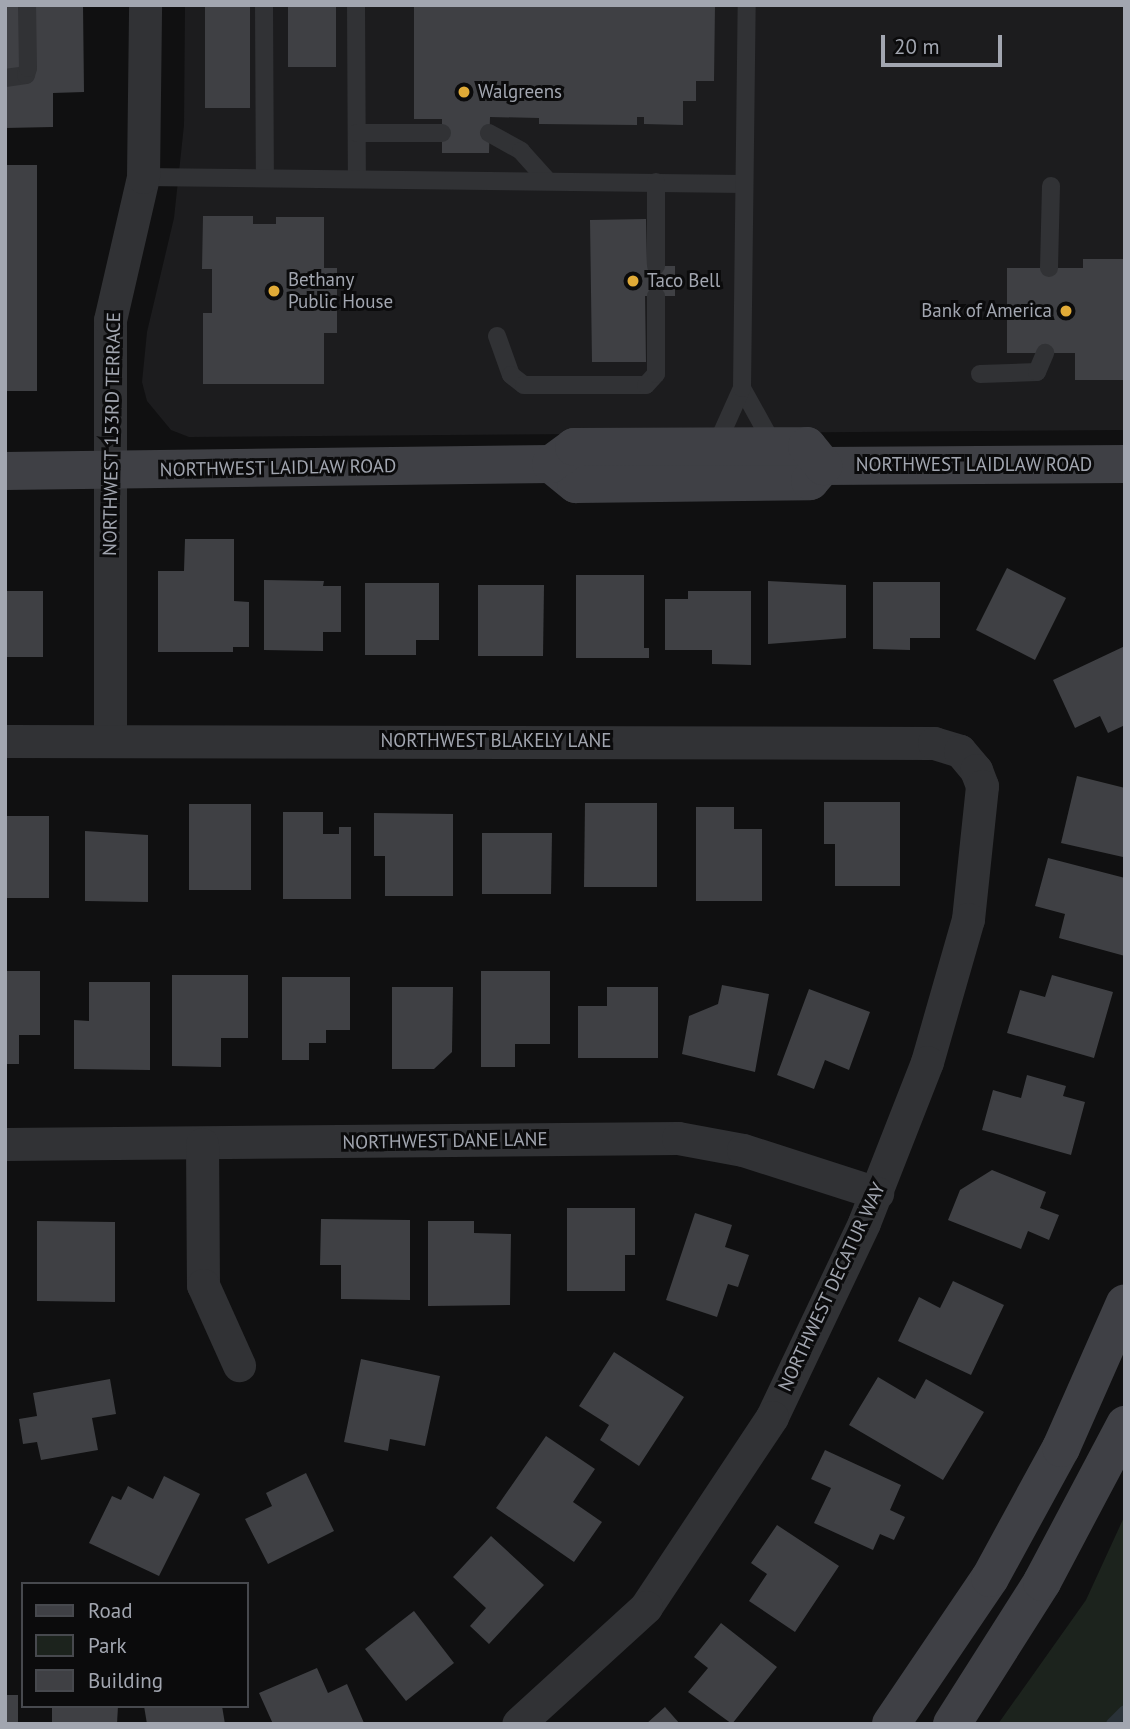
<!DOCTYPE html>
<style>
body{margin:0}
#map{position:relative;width:1130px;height:1729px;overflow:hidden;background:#101011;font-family:"PT Sans",sans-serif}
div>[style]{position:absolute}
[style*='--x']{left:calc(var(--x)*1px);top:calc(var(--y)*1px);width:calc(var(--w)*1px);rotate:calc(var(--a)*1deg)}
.built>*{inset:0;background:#1c1c1e}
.green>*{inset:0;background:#1c231d}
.stream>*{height:12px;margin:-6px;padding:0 6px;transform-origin:6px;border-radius:6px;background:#2a3238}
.building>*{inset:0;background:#3f4044}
.lane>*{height:18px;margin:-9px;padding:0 9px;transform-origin:9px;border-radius:9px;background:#313235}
.street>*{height:33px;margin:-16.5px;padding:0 16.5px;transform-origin:16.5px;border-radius:16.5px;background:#313235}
.secondary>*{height:38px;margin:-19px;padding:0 19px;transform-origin:19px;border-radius:19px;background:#3f4045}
.dots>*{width:19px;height:19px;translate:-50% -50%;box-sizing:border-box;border:4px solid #0b0b0c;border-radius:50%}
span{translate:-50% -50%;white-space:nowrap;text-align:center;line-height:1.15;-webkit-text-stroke:6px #0b0b0c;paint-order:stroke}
.poi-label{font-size:19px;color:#a2a6b0}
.left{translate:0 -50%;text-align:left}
.right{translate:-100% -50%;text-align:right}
.street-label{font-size:19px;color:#a2a6b0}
.frame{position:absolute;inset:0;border:7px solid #a2a6b0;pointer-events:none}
.legend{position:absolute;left:21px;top:1582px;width:228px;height:126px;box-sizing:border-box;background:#0b0b0c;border:2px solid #47494e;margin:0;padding:9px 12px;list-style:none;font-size:21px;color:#a2a6b0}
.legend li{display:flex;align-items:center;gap:14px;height:35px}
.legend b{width:35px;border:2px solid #47494e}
.scale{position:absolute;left:881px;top:35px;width:121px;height:32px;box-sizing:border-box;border:4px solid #a2a6b0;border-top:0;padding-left:9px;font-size:21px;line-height:24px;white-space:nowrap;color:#a2a6b0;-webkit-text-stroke:5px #0b0b0c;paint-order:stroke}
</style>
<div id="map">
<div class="built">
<i style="clip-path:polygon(185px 5px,1125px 5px,1125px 430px,189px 437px,171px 430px,147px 401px,142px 382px,147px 332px,174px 218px,184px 125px)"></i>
</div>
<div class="green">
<i style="clip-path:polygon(1125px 1515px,1125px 1724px,998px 1724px,1086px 1600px)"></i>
</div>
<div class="stream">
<i style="--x:1112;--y:1724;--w:18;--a:-45"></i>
</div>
<div class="building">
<i style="clip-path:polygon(5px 5px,83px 5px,84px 92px,53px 93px,53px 127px,5px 128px)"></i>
<i style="clip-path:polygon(205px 5px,250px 5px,250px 108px,205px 108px)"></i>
<i style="clip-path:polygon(288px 5px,336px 5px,336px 67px,288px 67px)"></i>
<i style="clip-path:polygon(414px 5px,715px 5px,714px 81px,696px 81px,696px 101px,683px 101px,683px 125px,644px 124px,644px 117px,637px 117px,637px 125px,539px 124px,539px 118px,490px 117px,489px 153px,442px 153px,442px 119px,414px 119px)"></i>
<i style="clip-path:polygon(5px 165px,37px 165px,37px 391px,5px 391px)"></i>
<i style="clip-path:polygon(203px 216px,253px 216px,253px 224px,276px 224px,276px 217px,324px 217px,324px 268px,337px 268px,337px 333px,324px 333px,324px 384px,203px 384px,203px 313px,212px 313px,212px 269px,202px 269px)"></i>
<i style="clip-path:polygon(646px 219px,647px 266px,675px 266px,675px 296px,645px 296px,646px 362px,592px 362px,590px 220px)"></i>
<i style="clip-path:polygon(1083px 259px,1125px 259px,1125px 380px,1075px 380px,1075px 353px,1007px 353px,1007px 268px,1083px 268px)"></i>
<i style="clip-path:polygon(185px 539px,234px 539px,234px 601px,249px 602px,249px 647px,233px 647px,233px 652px,158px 652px,158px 571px,184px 571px)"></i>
<i style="clip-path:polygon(1007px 568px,1066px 598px,1035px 660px,976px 630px)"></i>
<i style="clip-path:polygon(576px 575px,644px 575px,644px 648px,649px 648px,649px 658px,576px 658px)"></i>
<i style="clip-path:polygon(264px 580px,324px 581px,323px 586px,341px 586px,341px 632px,323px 632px,323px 651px,264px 650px)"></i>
<i style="clip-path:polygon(768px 581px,846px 585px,846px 638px,768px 644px)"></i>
<i style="clip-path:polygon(873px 582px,940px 582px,940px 638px,910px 638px,910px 650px,873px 649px)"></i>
<i style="clip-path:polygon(365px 583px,439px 583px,439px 640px,416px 640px,416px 655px,365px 655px)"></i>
<i style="clip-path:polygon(478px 585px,544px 585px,543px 656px,478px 656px)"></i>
<i style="clip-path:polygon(5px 591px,43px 591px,43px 657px,5px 657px)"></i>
<i style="clip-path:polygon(688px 591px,751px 591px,751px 665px,712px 664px,712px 650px,665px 650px,665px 599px,688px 599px)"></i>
<i style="clip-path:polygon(1125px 646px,1125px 725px,1108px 733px,1100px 716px,1075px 728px,1053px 680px)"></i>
<i style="clip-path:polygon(1077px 776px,1125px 788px,1123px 857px,1061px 843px)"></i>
<i style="clip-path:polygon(824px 802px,900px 802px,900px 886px,835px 886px,835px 844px,824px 844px)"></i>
<i style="clip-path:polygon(585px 803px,657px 803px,657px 887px,584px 887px)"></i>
<i style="clip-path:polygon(189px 804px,251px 804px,251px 890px,189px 890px)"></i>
<i style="clip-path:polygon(696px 807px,734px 807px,734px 829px,762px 829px,762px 901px,696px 901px)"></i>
<i style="clip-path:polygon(283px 812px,323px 812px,323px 834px,339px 834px,339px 827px,351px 827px,351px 899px,283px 899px)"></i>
<i style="clip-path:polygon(374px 813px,453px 814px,453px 896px,385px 896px,385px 856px,374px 856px)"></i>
<i style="clip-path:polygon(5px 816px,49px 816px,49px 898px,5px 898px)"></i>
<i style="clip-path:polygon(85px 831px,148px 835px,148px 902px,85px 901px)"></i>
<i style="clip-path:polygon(482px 833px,552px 833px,551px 894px,482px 894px)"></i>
<i style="clip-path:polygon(1048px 858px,1125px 878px,1125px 956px,1059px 938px,1065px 914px,1035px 906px)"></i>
<i style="clip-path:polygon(5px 971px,40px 971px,40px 1035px,19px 1035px,19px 1064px,5px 1064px)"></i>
<i style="clip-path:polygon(481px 971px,550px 971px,550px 1044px,515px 1044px,515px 1067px,481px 1067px)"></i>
<i style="clip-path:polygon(172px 975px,248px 975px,248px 1038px,221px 1038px,221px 1067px,172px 1066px)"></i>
<i style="clip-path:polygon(1052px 975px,1113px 992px,1094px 1058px,1007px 1033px,1020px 990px,1045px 997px)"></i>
<i style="clip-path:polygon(282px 977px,350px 977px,350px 1030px,326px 1030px,326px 1043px,309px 1043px,309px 1060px,282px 1060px)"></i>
<i style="clip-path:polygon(89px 982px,150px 982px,150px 1070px,74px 1069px,74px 1020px,89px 1021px)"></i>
<i style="clip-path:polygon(722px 985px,769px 994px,755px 1072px,682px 1054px,689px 1016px,718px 1004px)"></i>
<i style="clip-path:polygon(392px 987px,453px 987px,452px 1052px,434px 1069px,392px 1069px)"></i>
<i style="clip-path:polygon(607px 987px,658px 987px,658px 1058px,578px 1058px,578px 1006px,607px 1006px)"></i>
<i style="clip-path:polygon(809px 989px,870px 1012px,849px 1070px,825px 1060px,814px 1089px,777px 1075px)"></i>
<i style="clip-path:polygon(1027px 1075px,1066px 1086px,1063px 1096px,1085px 1102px,1071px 1155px,982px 1130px,993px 1090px,1021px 1098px)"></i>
<i style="clip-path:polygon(992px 1170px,1046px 1192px,1040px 1208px,1059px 1215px,1049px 1240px,1028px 1231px,1021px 1249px,948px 1220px,960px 1190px)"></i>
<i style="clip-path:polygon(567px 1208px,635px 1208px,635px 1255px,625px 1255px,625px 1291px,567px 1291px)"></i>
<i style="clip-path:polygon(695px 1213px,732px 1225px,725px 1247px,749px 1255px,738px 1287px,728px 1284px,717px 1317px,666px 1300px)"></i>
<i style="clip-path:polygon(321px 1219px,410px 1220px,410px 1300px,341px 1299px,341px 1265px,320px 1265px)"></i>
<i style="clip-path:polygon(37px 1221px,115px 1222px,115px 1302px,37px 1301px)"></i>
<i style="clip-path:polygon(428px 1221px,474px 1221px,474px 1233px,511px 1234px,510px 1305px,428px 1306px)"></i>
<i style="clip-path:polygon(953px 1281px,1004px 1305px,971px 1375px,898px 1341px,919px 1297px,940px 1308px)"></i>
<i style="clip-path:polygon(614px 1352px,684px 1397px,639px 1466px,600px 1440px,609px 1425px,579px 1406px)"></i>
<i style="clip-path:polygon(361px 1359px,440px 1376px,425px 1446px,390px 1439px,388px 1451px,344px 1442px)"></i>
<i style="clip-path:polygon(878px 1377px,915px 1399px,926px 1379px,984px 1412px,943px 1480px,849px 1425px)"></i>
<i style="clip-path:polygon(110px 1379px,116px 1414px,92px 1418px,98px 1450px,41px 1460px,37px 1442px,23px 1444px,19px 1419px,37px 1416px,33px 1393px)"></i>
<i style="clip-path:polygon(546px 1436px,595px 1469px,573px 1502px,602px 1522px,574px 1562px,496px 1508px)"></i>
<i style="clip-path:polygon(825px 1450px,901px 1485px,890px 1510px,905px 1517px,894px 1540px,880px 1534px,873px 1550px,814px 1523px,831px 1488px,811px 1479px)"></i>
<i style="clip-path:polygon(306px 1473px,334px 1531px,268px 1564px,245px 1519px,272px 1506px,266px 1493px)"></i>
<i style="clip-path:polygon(164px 1476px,200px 1494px,159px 1576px,89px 1543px,112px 1496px,121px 1500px,128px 1486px,153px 1499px)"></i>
<i style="clip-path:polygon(777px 1525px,839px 1566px,795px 1632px,749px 1601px,767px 1574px,751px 1563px)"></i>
<i style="clip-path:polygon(491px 1536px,544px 1585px,489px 1644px,470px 1626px,486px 1608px,453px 1577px)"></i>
<i style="clip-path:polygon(414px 1611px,454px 1663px,406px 1701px,365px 1649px)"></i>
<i style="clip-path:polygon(721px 1623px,777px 1667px,732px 1724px,688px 1692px,708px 1668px,694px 1657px)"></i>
<i style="clip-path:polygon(317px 1668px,328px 1693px,347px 1684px,364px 1723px,273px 1724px,259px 1693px)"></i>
<i style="clip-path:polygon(5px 1695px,18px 1695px,18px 1724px,5px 1724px)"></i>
<i style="clip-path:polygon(52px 1706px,118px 1706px,117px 1724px,52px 1724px)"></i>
<i style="clip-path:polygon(144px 1706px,222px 1706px,225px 1724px,147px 1724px)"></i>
<i style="clip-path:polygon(665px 1707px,680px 1724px,646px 1724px)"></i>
</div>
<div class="lane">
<i style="--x:264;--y:5;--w:173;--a:89.7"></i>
<i style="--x:356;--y:5;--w:174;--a:89.7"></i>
<i style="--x:5;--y:78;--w:21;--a:-8"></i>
<i style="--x:26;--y:75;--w:7;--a:-74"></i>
<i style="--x:28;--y:68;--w:63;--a:-90.9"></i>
<i style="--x:357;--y:133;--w:85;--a:0"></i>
<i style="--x:489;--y:133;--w:37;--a:29"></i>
<i style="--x:521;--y:151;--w:40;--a:48"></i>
<i style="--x:143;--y:177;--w:601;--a:0.67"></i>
<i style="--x:656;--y:182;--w:84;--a:90"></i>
<i style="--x:1049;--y:268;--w:82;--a:-88.6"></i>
<i style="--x:497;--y:336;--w:41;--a:70.3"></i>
<i style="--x:511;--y:375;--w:16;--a:38"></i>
<i style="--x:524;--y:385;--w:122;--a:0"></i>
<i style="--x:646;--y:385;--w:15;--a:-48"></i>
<i style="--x:656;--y:374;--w:78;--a:-90"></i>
<i style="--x:980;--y:374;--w:57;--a:-2"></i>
<i style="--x:1037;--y:372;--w:21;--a:-67"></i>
<i style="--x:742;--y:388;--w:66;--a:61.1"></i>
<i style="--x:716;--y:446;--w:64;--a:-65.9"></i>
<i style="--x:742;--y:388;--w:383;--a:-89.3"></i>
</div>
<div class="street">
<i style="--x:110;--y:740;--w:420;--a:-90"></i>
<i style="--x:110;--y:320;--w:147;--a:-77"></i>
<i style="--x:143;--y:177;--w:172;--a:-89.3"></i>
<i style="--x:5;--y:741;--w:929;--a:0.12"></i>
<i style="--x:934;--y:743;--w:27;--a:17"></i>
<i style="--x:960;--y:751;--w:25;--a:50"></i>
<i style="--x:976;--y:770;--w:17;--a:69"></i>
<i style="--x:982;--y:786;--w:134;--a:96"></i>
<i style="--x:968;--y:919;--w:149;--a:106"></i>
<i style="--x:927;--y:1062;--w:173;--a:111.4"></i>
<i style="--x:864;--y:1223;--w:215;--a:115.4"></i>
<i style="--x:772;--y:1417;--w:228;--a:123.6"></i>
<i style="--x:646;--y:1607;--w:173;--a:137.6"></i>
<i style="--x:5;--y:1144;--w:673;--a:-0.51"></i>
<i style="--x:678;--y:1138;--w:66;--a:10.5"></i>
<i style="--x:743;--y:1150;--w:141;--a:17.8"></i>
<i style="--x:202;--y:1144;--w:141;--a:89.6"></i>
<i style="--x:203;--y:1285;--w:88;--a:65.8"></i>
</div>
<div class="secondary">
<i style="--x:551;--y:464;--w:32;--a:39"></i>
<i style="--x:576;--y:484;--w:234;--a:-0.7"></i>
<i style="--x:810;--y:481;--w:20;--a:-49"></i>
<i style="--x:823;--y:466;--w:302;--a:-0.4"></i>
<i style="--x:5;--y:471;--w:546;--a:-0.73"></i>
<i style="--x:551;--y:464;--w:29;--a:-36"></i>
<i style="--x:574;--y:447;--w:233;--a:-0.2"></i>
<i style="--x:807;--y:446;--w:26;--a:51"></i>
<i style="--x:891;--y:1724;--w:176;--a:-55.9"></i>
<i style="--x:990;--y:1578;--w:148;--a:-61.4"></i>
<i style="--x:1061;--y:1448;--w:158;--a:-66.2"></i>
<i style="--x:952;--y:1724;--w:168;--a:-57.6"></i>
<i style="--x:1042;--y:1582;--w:178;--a:-62.1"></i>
</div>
<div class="dots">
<i style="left:464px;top:92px;background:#e1ab37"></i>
<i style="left:633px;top:281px;background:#e1ab37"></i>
<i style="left:274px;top:291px;background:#e1ab37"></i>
<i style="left:1066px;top:311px;background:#e1ab37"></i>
</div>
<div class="poi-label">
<span class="left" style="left:478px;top:92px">Walgreens</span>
<span class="left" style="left:288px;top:291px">Bethany<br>Public House</span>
<span class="left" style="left:647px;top:281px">Taco Bell</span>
<span class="right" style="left:1052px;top:311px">Bank of America</span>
</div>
<div class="street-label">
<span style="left:112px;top:434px;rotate:-89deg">NORTHWEST 153RD TERRACE</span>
<span style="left:974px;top:465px">NORTHWEST LAIDLAW ROAD</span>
<span style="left:278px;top:468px;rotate:-1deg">NORTHWEST LAIDLAW ROAD</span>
<span style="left:496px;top:741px">NORTHWEST BLAKELY LANE</span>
<span style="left:445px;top:1141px;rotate:-1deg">NORTHWEST DANE LANE</span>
<span style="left:832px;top:1287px;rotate:-65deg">NORTHWEST DECATUR WAY</span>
</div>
<div class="frame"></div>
<ul class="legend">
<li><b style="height:9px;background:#3f4045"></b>Road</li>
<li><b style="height:19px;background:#1c231d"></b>Park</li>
<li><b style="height:19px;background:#3f4044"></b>Building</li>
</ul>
<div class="scale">20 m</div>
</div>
